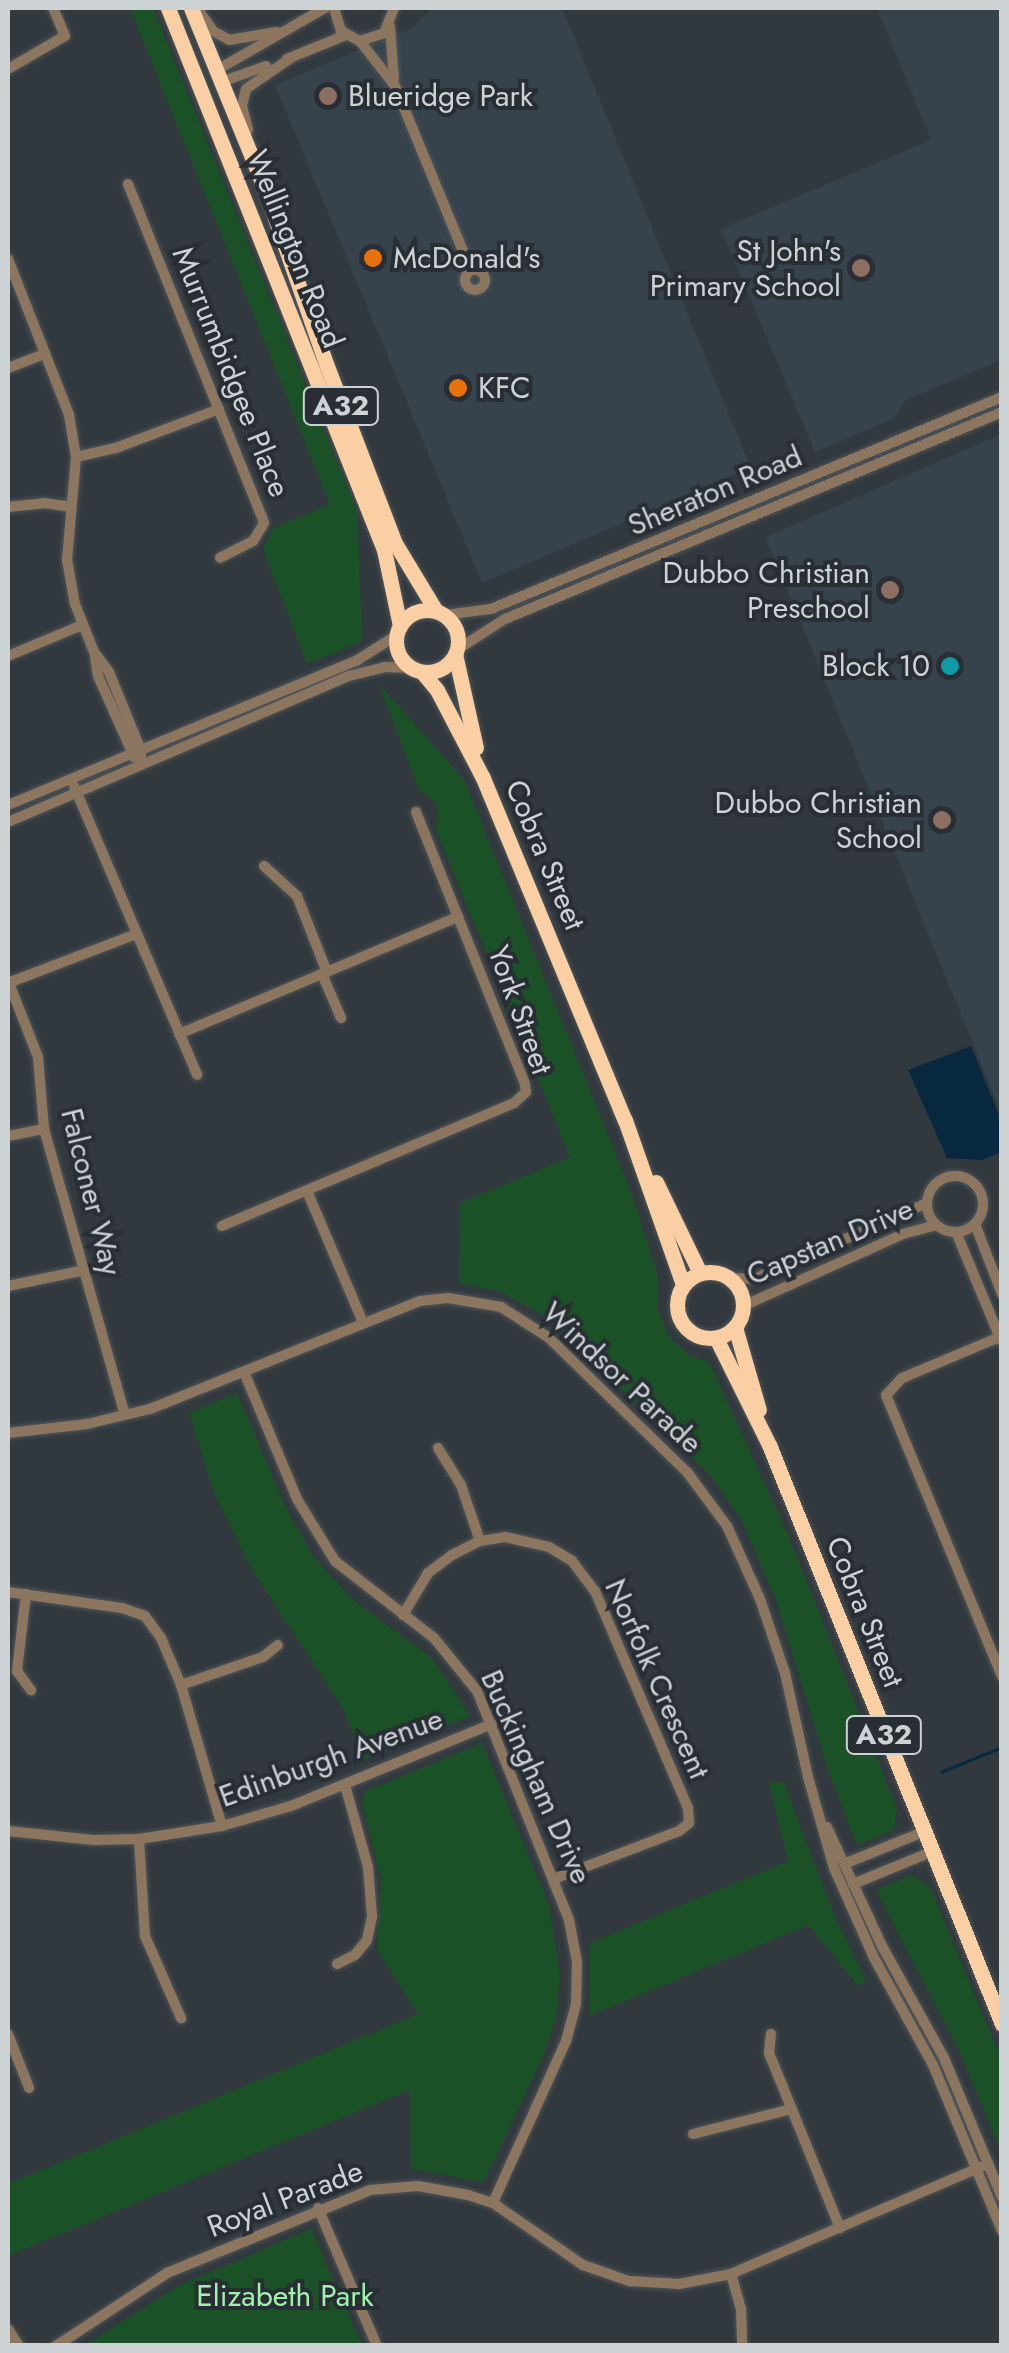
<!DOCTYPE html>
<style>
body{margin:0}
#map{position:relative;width:1009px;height:2353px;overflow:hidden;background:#32393e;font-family:Jost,sans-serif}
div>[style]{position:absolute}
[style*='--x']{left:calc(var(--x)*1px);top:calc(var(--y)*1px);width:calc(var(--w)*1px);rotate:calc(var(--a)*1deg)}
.built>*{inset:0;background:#36424c}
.green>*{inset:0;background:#1a5126}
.water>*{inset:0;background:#07283e}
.stream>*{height:2.5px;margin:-1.25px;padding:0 1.25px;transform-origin:1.25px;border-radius:1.25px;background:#07283e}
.roads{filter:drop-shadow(0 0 2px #4e5559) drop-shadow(0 0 2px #4e5559)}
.minor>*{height:10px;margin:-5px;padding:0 5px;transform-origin:5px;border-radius:5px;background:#8c7660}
.minor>.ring{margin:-5px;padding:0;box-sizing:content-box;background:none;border:10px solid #8c7660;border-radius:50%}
.highway>*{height:15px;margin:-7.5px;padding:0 7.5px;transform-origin:7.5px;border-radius:7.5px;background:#f9cfa3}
.highway>.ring{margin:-7.5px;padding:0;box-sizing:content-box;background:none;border:15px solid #f9cfa3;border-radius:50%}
.dots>*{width:28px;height:28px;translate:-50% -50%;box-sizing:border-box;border:5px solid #282e34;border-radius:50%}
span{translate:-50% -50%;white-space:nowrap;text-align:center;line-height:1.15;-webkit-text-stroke:8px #282e34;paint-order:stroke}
.shield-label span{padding:2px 8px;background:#282e34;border:2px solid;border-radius:8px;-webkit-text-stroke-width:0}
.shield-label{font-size:28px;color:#cdd2d5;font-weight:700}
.poi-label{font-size:30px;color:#cdd2d5}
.left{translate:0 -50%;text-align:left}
.right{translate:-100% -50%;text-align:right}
.street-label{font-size:30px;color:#cdd2d5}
.park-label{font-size:30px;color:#a0f1ab}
.frame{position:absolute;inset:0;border:10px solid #cdd2d5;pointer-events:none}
</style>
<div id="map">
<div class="built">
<i style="clip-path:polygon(433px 8px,562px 8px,751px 468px,482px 583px,275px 85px,410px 29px)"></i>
<i style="clip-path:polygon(877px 8px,1001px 8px,1001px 360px,906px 400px,893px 419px,815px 452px,721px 229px,931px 140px)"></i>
<i style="clip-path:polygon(1001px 434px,1002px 1103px,998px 1105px,766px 537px)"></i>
</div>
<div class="green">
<i style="clip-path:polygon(130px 8px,153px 8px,357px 511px,362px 641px,307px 664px,263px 549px,273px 528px,330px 504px)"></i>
<i style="clip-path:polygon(379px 684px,464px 780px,631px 1192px,657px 1274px,658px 1310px,668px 1336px,690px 1356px,709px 1362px,788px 1535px,897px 1809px,894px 1830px,857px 1845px,829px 1773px,776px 1600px,742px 1521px,713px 1478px,548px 1318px,499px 1291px,459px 1283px,460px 1203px,570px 1157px,436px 830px,438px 804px,419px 790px)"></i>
<i style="clip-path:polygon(237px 1393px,285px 1506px,312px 1555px,353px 1600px,432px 1658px,470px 1716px,364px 1760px,342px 1707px,251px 1568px,214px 1492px,189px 1413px)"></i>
<i style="clip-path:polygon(482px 1743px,549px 1905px,560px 1978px,556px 2017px,543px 2057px,483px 2182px,411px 2169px,409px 2090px,8px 2256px,8px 2184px,418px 2014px,377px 1949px,381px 1882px,362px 1801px,366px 1791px)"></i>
<i style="clip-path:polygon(783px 1781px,834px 1915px,866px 1981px,858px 1986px,809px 1925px,589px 2016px,590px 1943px,788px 1861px,769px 1783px)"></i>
<i style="clip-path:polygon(912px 1875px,930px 1887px,1001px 2059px,1001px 2151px,959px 2050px,876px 1890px)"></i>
<i style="clip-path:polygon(311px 2229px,362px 2345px,86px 2345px,180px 2285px)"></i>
</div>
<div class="water">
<i style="clip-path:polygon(971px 1046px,1001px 1120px,1001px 1152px,982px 1160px,947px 1158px,908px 1070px)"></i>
</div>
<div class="stream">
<i style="--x:941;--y:1772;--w:66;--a:-22.3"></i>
</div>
<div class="roads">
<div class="minor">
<i style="--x:197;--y:8;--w:28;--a:55"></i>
<i style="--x:213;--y:31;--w:18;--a:29"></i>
<i style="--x:229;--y:40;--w:48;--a:-9.7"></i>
<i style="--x:334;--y:8;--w:24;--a:73"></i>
<i style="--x:341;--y:31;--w:21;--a:28"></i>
<i style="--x:360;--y:41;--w:25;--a:-18"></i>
<i style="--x:384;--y:33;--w:27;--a:-68"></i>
<i style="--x:390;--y:27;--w:52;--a:85.6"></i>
<i style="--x:360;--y:41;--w:57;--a:52.1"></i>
<i style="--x:395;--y:86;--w:199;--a:67.6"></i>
<i style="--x:287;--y:59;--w:64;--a:-22.1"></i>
<i style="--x:8;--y:69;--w:66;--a:-30.1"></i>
<i style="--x:65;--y:36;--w:30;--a:-113"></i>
<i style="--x:217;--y:70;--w:125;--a:-29.9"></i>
<i style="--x:221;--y:82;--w:48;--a:-19.6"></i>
<i style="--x:248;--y:130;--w:25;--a:-104"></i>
<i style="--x:242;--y:106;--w:17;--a:-77"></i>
<i style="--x:246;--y:89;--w:56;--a:-34.8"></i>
<i style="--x:128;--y:184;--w:365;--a:68.1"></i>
<i style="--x:264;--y:523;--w:21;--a:121"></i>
<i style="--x:253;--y:541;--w:37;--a:153"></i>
<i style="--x:8;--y:259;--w:168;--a:68.6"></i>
<i style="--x:69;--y:415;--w:43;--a:80.5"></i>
<i style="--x:76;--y:457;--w:103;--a:95"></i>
<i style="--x:67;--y:560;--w:45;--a:79.7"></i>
<i style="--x:75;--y:604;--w:52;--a:68.4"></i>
<i style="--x:94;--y:652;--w:25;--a:53"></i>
<i style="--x:109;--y:672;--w:85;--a:67.9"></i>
<i style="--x:141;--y:751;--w:14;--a:90"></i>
<i class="ring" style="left:465px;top:270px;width:10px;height:10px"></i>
<i style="--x:8;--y:368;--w:40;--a:-21"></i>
<i style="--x:76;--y:457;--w:41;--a:-12.7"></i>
<i style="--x:116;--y:448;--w:110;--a:-20.7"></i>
<i style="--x:8;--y:507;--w:36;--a:-6"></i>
<i style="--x:44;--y:503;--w:27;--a:8"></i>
<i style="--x:444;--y:615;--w:47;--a:-7.3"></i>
<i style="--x:491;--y:609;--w:553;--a:-22.53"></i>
<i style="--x:458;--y:649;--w:56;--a:-32.6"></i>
<i style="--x:505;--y:619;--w:538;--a:-22.61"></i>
<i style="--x:8;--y:656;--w:80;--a:-22.7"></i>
<i style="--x:95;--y:657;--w:19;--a:81"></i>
<i style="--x:98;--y:676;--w:89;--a:66"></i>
<i style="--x:74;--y:786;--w:314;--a:66.9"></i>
<i style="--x:8;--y:805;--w:377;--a:-22.5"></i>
<i style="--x:356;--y:661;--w:49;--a:-32.4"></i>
<i style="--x:416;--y:812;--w:113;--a:68.2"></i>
<i style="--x:8;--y:822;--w:371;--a:-23.2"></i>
<i style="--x:349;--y:676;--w:36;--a:-14"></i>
<i style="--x:384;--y:667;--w:28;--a:2"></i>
<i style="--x:264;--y:866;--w:45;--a:42.3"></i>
<i style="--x:297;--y:896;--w:82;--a:68.5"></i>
<i style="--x:322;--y:974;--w:48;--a:66.6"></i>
<i style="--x:8;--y:983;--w:137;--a:-20.9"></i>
<i style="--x:9;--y:983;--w:79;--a:68.6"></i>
<i style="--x:38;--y:1057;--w:72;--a:85.2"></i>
<i style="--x:44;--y:1129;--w:297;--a:74.2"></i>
<i style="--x:179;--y:1034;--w:303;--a:-22.8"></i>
<i style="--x:458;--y:917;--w:180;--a:68.1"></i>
<i style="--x:525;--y:1084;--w:8;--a:83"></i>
<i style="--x:526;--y:1092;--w:16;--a:137"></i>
<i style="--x:514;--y:1103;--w:317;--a:157.2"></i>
<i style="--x:8;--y:1136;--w:37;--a:-11"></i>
<i class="ring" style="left:927px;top:1176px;width:46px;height:46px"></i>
<i style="--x:307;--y:1191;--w:142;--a:66.9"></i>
<i style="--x:975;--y:1224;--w:75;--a:68.9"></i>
<i style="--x:956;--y:1232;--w:117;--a:67.4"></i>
<i style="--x:730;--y:1278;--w:24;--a:2"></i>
<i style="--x:754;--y:1279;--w:189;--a:-23.7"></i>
<i style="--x:8;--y:1286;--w:79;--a:-11.7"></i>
<i style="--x:743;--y:1306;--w:175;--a:-24.2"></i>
<i style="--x:903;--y:1234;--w:34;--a:-15"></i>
<i style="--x:1002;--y:1336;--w:108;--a:157.2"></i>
<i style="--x:902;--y:1378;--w:23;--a:133"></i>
<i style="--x:886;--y:1395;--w:304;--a:67.6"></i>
<i style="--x:244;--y:1372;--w:138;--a:67.3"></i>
<i style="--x:297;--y:1499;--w:73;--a:58.5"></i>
<i style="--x:335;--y:1561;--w:125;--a:37.9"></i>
<i style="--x:434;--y:1638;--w:68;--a:50.9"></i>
<i style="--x:477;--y:1691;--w:247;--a:68.1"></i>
<i style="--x:569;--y:1920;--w:43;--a:79.2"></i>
<i style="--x:577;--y:1962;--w:42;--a:91.4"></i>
<i style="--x:576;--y:2004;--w:38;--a:105"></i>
<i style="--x:566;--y:2041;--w:178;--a:114.3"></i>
<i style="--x:8;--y:1433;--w:80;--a:-6.5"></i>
<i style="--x:87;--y:1424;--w:65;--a:-13.4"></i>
<i style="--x:150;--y:1409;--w:291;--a:-21.8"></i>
<i style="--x:420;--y:1301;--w:28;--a:-6"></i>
<i style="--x:448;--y:1298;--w:54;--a:9.6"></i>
<i style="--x:501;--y:1307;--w:56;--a:32.6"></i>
<i style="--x:548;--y:1337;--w:194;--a:44.2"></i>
<i style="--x:687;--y:1472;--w:67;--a:53.5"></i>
<i style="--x:727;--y:1526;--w:80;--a:65.7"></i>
<i style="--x:760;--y:1599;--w:78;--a:71.3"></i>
<i style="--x:785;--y:1673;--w:107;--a:77.5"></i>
<i style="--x:808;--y:1777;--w:95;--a:74.1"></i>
<i style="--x:834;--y:1868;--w:98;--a:66"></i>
<i style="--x:874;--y:1958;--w:122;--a:61.1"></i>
<i style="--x:933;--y:2065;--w:180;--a:67.4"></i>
<i style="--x:438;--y:1448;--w:44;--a:58.1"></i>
<i style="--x:461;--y:1485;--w:59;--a:71.3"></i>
<i style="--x:8;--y:1592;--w:115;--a:8"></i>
<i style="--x:122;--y:1608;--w:24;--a:19"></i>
<i style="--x:145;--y:1616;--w:27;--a:54"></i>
<i style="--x:161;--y:1638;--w:51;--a:66.9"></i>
<i style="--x:181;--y:1685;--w:147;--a:73.8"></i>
<i style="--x:26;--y:1594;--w:78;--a:96.7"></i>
<i style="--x:17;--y:1671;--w:24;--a:54"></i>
<i style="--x:403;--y:1615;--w:49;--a:-59.2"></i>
<i style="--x:428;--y:1573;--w:30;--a:-37"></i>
<i style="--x:452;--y:1555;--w:31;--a:-27"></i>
<i style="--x:480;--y:1541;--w:25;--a:-9"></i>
<i style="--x:505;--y:1537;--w:45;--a:12.8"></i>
<i style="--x:549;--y:1547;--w:27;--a:31"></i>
<i style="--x:572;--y:1561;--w:38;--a:53"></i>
<i style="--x:595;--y:1591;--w:236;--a:66.8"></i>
<i style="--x:688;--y:1808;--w:15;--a:86"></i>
<i style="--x:689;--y:1823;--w:13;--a:141"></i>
<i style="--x:679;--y:1831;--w:132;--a:159.1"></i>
<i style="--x:181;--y:1685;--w:87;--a:-18.9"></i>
<i style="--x:263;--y:1657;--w:19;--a:-39"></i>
<i style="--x:827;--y:1827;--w:131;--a:65.2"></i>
<i style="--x:882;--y:1946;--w:128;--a:61"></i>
<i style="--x:944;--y:2058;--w:151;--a:67.4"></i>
<i style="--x:8;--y:1831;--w:86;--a:6"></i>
<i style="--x:94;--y:1840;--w:45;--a:-1.3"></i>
<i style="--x:139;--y:1839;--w:84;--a:-8.9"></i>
<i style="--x:222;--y:1826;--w:72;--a:-16.2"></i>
<i style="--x:291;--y:1806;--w:217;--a:-22.2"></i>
<i style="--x:139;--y:1839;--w:97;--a:86.5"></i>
<i style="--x:145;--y:1936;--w:90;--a:66.3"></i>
<i style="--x:844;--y:1864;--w:85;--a:-22.1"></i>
<i style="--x:853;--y:1884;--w:84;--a:-22.3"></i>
<i style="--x:337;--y:1964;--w:20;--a:-27"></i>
<i style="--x:355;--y:1955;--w:19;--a:-51"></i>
<i style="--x:367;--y:1940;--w:25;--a:-78"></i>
<i style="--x:372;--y:1916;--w:49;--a:-94.7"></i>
<i style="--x:368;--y:1867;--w:85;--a:-105.7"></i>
<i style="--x:8;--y:2034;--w:58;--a:68.7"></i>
<i style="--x:771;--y:2034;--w:19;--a:96"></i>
<i style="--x:769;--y:2053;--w:189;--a:67.9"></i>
<i style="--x:693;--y:2134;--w:101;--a:-14.3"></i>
<i style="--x:318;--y:2208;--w:150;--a:66.9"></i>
<i style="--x:731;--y:2274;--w:37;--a:74"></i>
<i style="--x:741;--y:2310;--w:36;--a:88"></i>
<i style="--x:8;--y:2329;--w:20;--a:57"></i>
<i style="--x:56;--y:2346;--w:133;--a:-33.3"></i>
<i style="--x:167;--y:2273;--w:219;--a:-22.2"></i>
<i style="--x:370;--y:2190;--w:48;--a:-4.8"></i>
<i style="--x:418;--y:2186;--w:51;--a:10.2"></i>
<i style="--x:468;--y:2195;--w:26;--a:18"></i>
<i style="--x:493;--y:2203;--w:109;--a:34.6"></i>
<i style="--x:583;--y:2265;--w:49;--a:19.2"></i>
<i style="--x:629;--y:2281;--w:50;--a:3.4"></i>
<i style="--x:679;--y:2284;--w:53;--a:-10.9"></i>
<i style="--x:731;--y:2274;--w:280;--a:-23.2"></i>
</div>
<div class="highway">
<i style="--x:168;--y:8;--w:583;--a:68.27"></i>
<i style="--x:384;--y:550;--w:78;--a:78.1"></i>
<i style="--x:191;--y:8;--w:199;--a:67.8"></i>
<i style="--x:266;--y:192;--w:184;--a:70.7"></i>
<i style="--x:327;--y:366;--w:190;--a:69"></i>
<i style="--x:395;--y:543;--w:79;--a:58.9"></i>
<i class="ring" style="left:396px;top:610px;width:47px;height:47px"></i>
<i style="--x:455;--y:654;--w:96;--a:77.4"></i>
<i style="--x:422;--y:672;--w:23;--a:50"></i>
<i style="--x:437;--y:690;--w:99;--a:62.4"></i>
<i style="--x:483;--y:778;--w:370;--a:67.5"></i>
<i style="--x:625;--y:1120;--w:175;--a:70.6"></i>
<i style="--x:656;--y:1182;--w:101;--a:64.2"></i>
<i class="ring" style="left:677px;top:1272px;width:51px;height:51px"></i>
<i style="--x:735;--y:1327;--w:86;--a:73.9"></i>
<i style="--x:716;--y:1338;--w:122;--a:63.6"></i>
<i style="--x:770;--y:1447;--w:622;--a:68.1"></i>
</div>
</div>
<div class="dots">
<i style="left:328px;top:96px;background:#8d6e63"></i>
<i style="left:373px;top:258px;background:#e8710a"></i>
<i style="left:861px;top:268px;background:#8d6e63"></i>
<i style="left:458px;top:388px;background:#e8710a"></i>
<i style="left:890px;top:590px;background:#8d6e63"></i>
<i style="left:950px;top:666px;background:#0f9aa8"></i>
<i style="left:942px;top:820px;background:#8d6e63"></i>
</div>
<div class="shield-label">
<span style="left:341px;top:406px">A32</span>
<span style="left:884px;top:1735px">A32</span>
</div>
<div class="poi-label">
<span class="left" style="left:348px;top:96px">Blueridge Park</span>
<span class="right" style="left:841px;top:268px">St John's<br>Primary School</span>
<span class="left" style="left:393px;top:258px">McDonald's</span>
<span class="left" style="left:478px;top:388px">KFC</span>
<span class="right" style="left:870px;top:590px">Dubbo Christian<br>Preschool</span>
<span class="right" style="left:930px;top:666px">Block 10</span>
<span class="right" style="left:922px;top:820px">Dubbo Christian<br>School</span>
</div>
<div class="street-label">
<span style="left:295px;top:249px;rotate:68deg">Wellington Road</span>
<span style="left:231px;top:372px;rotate:68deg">Murrumbidgee Place</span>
<span style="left:715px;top:491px;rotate:-23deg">Sheraton Road</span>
<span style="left:545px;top:855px;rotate:67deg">Cobra Street</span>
<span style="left:520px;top:1010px;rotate:70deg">York Street</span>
<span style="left:91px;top:1192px;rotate:76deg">Falconer Way</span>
<span style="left:830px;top:1242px;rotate:-23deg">Capstan Drive</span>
<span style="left:622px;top:1378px;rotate:43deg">Windsor Parade</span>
<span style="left:865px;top:1612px;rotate:68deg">Cobra Street</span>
<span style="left:657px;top:1679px;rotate:66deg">Norfolk Crescent</span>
<span style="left:331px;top:1758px;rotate:-20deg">Edinburgh Avenue</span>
<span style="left:536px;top:1777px;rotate:66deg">Buckingham Drive</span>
<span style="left:285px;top:2199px;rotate:-21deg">Royal Parade</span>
</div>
<div class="park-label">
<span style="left:285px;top:2296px">Elizabeth Park</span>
</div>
<div class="frame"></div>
</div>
